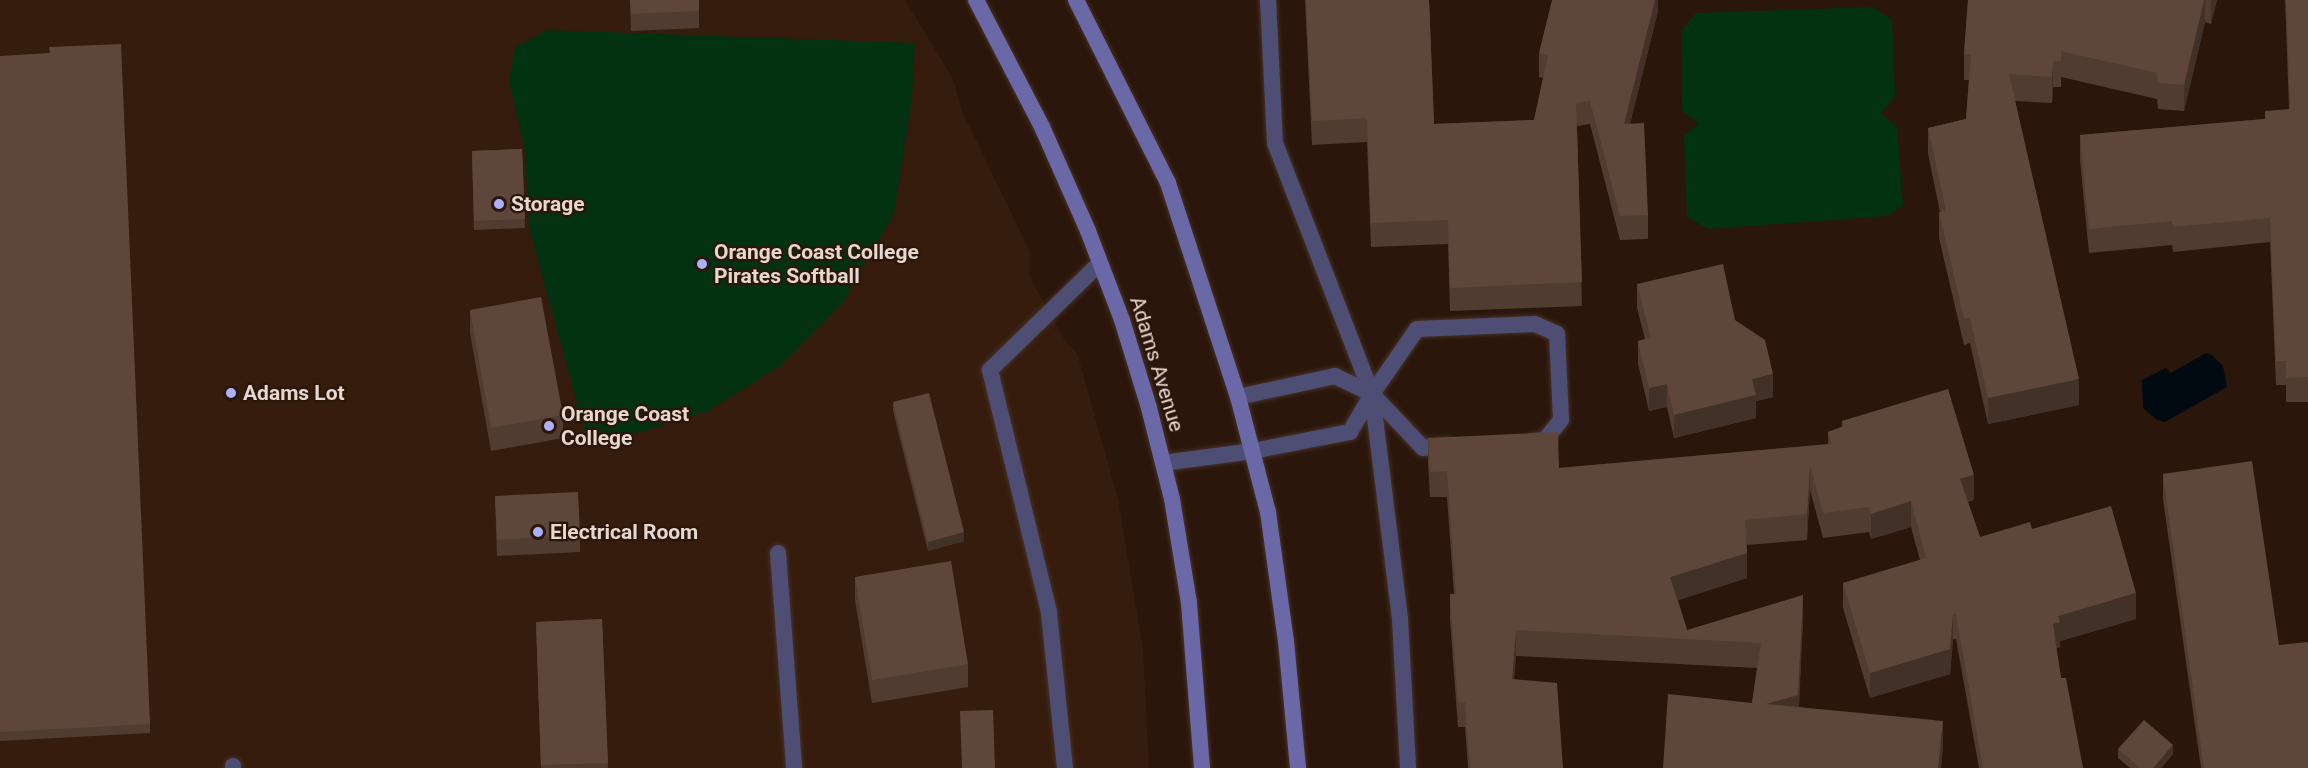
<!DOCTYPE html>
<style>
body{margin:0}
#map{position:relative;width:2308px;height:768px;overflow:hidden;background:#2b160b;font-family:Roboto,sans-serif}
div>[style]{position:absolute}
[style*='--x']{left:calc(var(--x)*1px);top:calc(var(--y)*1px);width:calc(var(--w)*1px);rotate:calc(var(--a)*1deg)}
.built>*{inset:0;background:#361c0d}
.green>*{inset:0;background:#033212}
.water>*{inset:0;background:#000a10}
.roads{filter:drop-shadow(0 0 2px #453127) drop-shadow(0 0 2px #453127)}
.service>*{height:16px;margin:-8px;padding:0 8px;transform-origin:8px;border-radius:8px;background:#4e4d74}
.minor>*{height:16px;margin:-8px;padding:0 8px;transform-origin:8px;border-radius:8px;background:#4e4d74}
.secondary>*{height:16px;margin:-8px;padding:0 8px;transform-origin:8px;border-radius:8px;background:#6b68a7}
.wall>*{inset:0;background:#513c32}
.shaded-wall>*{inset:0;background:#423129}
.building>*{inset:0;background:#5e463a}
.dots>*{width:16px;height:16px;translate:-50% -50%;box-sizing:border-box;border:3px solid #2b160b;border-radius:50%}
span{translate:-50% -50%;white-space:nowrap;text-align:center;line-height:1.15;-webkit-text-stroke:4.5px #2b160b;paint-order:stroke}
.poi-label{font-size:21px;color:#e6d7d0;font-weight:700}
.left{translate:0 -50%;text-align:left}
.street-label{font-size:21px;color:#e6d7d0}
</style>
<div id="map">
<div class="built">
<i style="clip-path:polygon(0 0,905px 0,953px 79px,962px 111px,1030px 252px,1029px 276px,1066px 342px,1077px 353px,1118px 499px,1143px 649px,1149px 768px,0 768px)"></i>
</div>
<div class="green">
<i style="clip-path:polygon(1872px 7px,1892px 20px,1895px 96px,1881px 113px,1897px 128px,1903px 205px,1888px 216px,1708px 229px,1687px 217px,1684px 136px,1699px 123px,1682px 111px,1681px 31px,1696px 13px)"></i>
<i style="clip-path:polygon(547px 30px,915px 43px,912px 99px,894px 213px,844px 301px,783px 364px,708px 411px,644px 431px,588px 443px,529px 227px,525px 151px,509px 81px,515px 47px)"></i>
</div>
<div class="water">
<i style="clip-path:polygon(2206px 353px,2212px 355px,2223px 366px,2227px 387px,2165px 422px,2157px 420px,2143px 408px,2142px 380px,2166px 368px,2171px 373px)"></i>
</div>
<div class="roads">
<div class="service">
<i style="--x:1268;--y:0;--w:143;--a:87.2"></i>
<i style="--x:1275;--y:143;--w:269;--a:68.9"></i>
<i style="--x:1372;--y:394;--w:227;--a:82.9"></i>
<i style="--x:1400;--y:619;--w:149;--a:86.9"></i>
<i style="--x:1238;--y:397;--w:99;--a:-12.2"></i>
<i style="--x:1335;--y:376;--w:41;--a:25.9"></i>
<i style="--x:1372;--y:394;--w:74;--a:46.6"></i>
<i style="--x:1423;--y:448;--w:25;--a:-5"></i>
<i style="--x:1163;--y:463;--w:91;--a:-7.6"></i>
<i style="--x:1253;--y:451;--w:99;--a:-11.1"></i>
<i style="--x:1350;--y:432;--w:44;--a:-59.9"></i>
<i style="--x:1372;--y:394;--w:79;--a:-55.3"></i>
<i style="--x:1417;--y:329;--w:118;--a:-2.4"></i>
<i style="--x:1535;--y:324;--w:24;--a:24"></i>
<i style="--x:1557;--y:334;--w:86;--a:87.3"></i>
<i style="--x:1561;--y:420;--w:26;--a:129"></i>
<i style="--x:1545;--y:440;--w:11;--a:175"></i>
<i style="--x:778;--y:553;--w:216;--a:85.7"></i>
<i style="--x:1065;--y:768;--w:157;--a:-95.9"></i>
<i style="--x:1049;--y:612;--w:249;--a:-103.7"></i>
<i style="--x:990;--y:370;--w:153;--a:-44.2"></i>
</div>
<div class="minor">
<i style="--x:233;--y:766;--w:2;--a:90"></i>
</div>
<div class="secondary">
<i style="--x:976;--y:0;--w:143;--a:62.5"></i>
<i style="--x:1042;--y:127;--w:114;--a:66.1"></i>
<i style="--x:1088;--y:231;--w:95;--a:69.1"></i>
<i style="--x:1122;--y:320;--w:92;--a:72.9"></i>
<i style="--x:1149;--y:408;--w:94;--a:75.8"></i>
<i style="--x:1172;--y:499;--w:105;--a:80.7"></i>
<i style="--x:1189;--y:603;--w:166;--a:85.5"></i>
<i style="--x:1076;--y:0;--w:205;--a:63.3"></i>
<i style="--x:1168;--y:183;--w:225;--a:71.9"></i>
<i style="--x:1238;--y:397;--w:119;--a:75.4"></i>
<i style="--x:1268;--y:512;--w:130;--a:82.1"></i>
<i style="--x:1286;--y:641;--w:128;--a:84.6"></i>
</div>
</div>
<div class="wall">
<i style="clip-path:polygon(630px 0,699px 0,699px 28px,631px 31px)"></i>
<i style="clip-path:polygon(1305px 0,1429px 0,1434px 124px,1534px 120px,1543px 78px,1539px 77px,1539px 53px,1658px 0,1658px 11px,1630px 124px,1648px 215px,1648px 239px,1620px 240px,1590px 124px,1577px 126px,1582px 306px,1450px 311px,1448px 244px,1371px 247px,1367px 142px,1312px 145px)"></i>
<i style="clip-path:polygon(1968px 0,2217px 0,2211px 24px,2205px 22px,2184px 111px,2158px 109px,2157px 99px,2061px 77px,2061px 87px,2053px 87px,2052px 103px,2015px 101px,2079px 405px,1988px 424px,1970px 343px,1964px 345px,1939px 238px,1939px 212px,1940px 212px,1928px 154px,1928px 128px,1966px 119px,1969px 80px,1964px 80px,1964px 54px)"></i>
<i style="clip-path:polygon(2285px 0,2308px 0,2308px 402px,2286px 402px,2286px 385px,2276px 385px,2270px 242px,2173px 252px,2172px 245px,2089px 253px,2080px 160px,2080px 135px,2265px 119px,2289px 109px)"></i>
<i style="clip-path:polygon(0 56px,150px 724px,150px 733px,0 741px)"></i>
<i style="clip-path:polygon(522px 149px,525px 228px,474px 230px,472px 151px)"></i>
<i style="clip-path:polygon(1637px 284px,1735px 320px,1773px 397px,1756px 401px,1756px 418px,1674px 438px,1667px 407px,1649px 411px,1638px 364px,1638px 341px,1645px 339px,1637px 308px)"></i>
<i style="clip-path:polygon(470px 310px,563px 415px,563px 438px,491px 451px,470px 333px)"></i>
<i style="clip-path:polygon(893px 402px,964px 541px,928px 551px,893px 411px)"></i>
<i style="clip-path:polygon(1842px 421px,1974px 500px,1968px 502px,1980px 537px,2032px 529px,2136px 619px,2060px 641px,2060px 647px,2056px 648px,2061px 678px,2083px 768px,1979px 768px,1956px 639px,1953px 639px,1950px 674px,1870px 698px,1843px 608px,1843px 583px,1920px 560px,1911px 527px,1871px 539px,1869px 532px,1823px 538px,1810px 490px,1807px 540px,1747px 545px,1747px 578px,1678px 600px,1687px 630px,1803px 620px,1799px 707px,1943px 746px,1941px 768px,1663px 768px,1752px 703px,1757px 668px,1516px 656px,1514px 679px,1563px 768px,1468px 768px,1465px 727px,1458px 727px,1450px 620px,1450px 594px,1454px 594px,1447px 497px,1430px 497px,1428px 463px,1428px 438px,1559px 468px,1828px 444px,1828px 432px,1842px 427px)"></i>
<i style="clip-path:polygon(2163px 474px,2279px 645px,2308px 768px,2201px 768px,2163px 499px)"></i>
<i style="clip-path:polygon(495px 496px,580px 535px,580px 552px,497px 556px)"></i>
<i style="clip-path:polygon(855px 577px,968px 664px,968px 687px,872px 703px,855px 600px)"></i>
<i style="clip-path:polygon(602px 619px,608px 768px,541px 768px,536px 622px)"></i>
<i style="clip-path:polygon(2118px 749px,2173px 754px,2161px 768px,2130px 768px,2118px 758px)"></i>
</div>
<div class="shaded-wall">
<i style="clip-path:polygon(1655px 0,1658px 0,1658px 11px,1624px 148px,1624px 124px)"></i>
<i style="clip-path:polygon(2204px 0,2205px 0,2205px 22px,2184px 111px,2184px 85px)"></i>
<i style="clip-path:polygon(2211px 0,2217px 0,2211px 24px)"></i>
<i style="clip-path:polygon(2053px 61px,2053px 87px,2052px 103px,2052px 77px)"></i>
<i style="clip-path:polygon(1773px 374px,1773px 397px,1756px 401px,1756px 418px,1674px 438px,1674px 415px,1752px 379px)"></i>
<i style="clip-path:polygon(2079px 379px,2079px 405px,1988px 424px,1988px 398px)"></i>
<i style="clip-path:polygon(1667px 384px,1667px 407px,1649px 411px,1649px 388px)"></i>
<i style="clip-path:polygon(1810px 465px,1810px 490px,1807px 540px,1807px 514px)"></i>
<i style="clip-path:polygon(1974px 475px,1974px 500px,1960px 504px,1960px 479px)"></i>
<i style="clip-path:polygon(1911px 501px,1911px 527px,1871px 539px,1871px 514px)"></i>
<i style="clip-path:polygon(964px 532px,964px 541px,928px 551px,928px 542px)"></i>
<i style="clip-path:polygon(1747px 553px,1747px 578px,1670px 603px,1670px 577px)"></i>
<i style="clip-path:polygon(2136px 593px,2136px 619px,2060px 641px,2060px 647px,2053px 649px,2053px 624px,2058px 616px)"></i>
<i style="clip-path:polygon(1803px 595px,1803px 620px,1798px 720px,1766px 704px)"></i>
<i style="clip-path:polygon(1953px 614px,1953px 639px,1950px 674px,1870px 698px,1870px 673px)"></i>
<i style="clip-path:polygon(1516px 630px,1516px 656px,1512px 704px,1512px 679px)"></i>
<i style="clip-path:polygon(1943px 721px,1943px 746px,1941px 768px,1938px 768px)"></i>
<i style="clip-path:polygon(2173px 745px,2173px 754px,2161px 768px,2153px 768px)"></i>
</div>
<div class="building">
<i style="clip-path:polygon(630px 0,699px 0,699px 11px,631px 14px)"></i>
<i style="clip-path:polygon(1306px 0,1429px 0,1434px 124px,1534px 120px,1548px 56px,1539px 53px,1552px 0,1655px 0,1624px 124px,1644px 123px,1648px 215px,1620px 216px,1590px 101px,1576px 103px,1582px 282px,1450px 288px,1448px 220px,1371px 223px,1367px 118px,1312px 121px)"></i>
<i style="clip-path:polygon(1968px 0,2204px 0,2184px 85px,2158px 83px,2157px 73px,2061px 51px,2061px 61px,2053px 61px,2052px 77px,2009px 74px,2079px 379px,1988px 398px,1970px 318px,1964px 319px,1939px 212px,1946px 211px,1928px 128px,1966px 119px,1971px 54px,1964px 54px)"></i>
<i style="clip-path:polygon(2286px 0,2308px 0,2308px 377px,2286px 378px,2286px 361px,2276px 361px,2270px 218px,2173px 227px,2172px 221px,2089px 229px,2080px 135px,2265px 119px,2265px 111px,2290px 109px)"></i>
<i style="clip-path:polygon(121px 44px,150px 724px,0 732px,0 56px,50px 53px,49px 47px)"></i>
<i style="clip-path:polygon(522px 149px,525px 219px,474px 221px,472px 151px)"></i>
<i style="clip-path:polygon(1723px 264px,1735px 320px,1765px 340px,1773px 374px,1752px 379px,1756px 395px,1674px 415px,1667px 384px,1649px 388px,1638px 341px,1651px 338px,1637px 284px)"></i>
<i style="clip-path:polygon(541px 297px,563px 415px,491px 428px,470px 310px)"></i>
<i style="clip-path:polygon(1948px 389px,1974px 475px,1960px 479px,1980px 537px,2030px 522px,2032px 529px,2111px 506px,2136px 593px,2058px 616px,2060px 622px,2053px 624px,2061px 678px,2066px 678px,2083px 768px,1983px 768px,1956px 614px,1953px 614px,1950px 649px,1870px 673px,1843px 583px,1926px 558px,1911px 501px,1871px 514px,1869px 507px,1823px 513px,1810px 465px,1807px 514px,1745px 520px,1747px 553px,1670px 577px,1687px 630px,1803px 595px,1798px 695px,1766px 704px,1943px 721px,1938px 768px,1663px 768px,1668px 694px,1752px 703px,1761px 643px,1516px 630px,1512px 679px,1557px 683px,1563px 768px,1470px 768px,1465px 702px,1458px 702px,1450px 594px,1456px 594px,1447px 471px,1430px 472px,1428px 438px,1558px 432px,1559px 468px,1832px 444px,1828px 432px,1844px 426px,1842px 421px)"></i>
<i style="clip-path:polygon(929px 393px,964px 532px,928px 542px,893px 402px)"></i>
<i style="clip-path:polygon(2252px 461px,2279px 645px,2308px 642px,2308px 768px,2204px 768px,2163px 474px)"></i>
<i style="clip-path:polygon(578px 492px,580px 535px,497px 540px,495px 496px)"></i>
<i style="clip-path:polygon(951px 561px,968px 664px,872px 680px,855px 577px)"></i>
<i style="clip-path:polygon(602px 619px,608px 763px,541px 765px,536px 622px)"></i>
<i style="clip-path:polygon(993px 710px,995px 768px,962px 768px,960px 711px)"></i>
<i style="clip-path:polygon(2144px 720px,2173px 745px,2153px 768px,2140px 768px,2118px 749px)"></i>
</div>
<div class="dots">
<i style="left:499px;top:204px;background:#adaffb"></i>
<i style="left:702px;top:264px;background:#adaffb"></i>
<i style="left:231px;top:393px;background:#adaffb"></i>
<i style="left:549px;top:426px;background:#adaffb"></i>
<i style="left:538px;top:532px;background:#adaffb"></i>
</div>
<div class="poi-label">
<span class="left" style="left:511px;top:204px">Storage</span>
<span class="left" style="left:714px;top:264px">Orange Coast College<br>Pirates Softball</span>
<span class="left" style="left:243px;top:393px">Adams Lot</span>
<span class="left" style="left:561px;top:426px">Orange Coast<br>College</span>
<span class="left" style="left:550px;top:532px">Electrical Room</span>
</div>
<div class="street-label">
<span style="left:1157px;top:364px;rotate:73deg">Adams Avenue</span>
</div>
</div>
